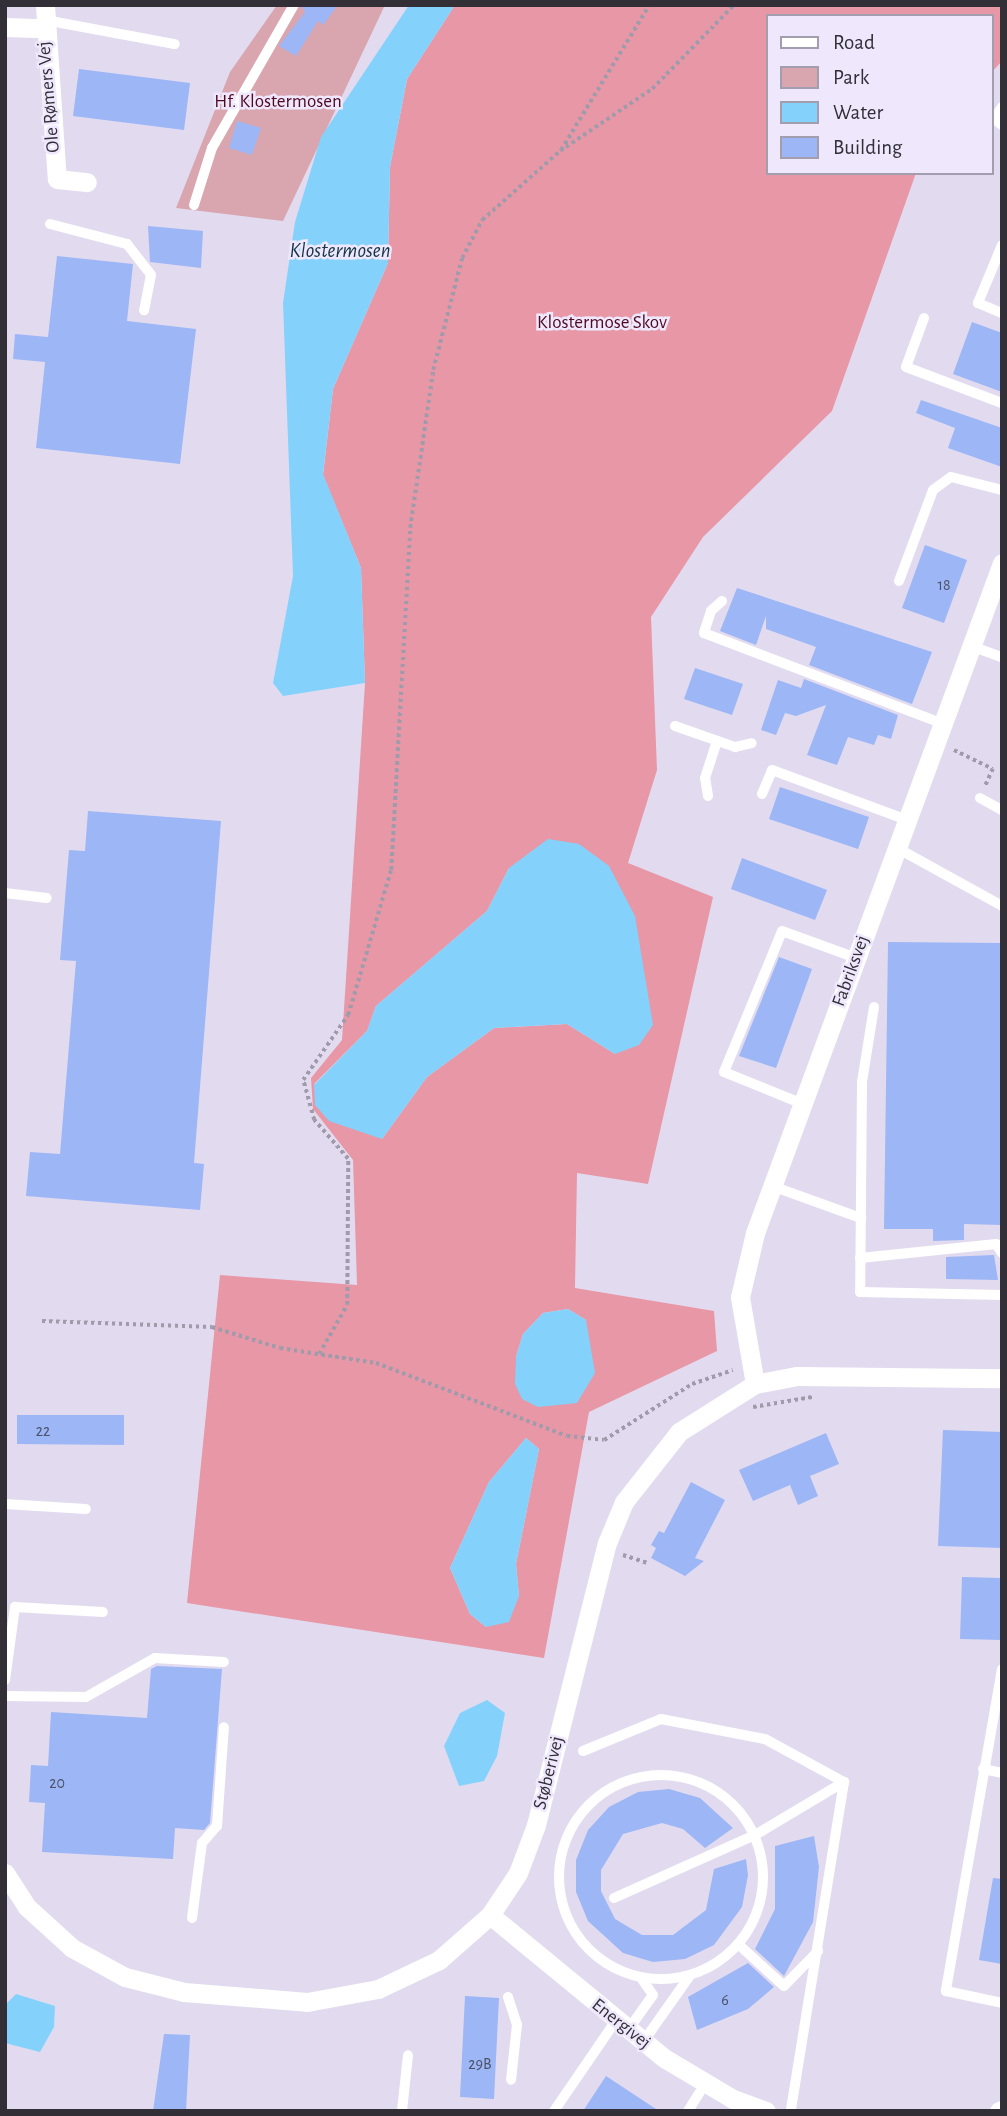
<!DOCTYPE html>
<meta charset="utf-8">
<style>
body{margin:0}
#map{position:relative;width:1007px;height:2116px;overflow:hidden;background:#e2dbf0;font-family:"Alegreya Sans",sans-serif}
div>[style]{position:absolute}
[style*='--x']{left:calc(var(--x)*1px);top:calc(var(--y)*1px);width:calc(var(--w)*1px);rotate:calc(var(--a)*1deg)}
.green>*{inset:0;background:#d9a5ae}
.forest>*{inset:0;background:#e797a6}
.water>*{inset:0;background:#84d2fc}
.building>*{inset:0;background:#9cb6f6}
.path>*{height:3.5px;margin-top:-1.75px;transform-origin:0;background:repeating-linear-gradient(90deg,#a09bab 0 3.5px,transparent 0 7px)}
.lane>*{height:10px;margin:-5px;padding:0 5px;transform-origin:5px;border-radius:5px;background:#fff}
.lane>.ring{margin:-5px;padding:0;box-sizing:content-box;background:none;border:10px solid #fff;border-radius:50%}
.street>*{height:19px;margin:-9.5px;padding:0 9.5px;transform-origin:9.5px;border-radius:9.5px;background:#fff}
span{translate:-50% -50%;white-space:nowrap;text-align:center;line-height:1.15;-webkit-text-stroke:5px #efe8fd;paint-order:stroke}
.number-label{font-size:16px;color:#4c5167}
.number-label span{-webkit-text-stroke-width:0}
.street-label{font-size:19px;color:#322f37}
.park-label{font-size:19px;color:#500921}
.water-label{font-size:21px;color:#143648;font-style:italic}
.frame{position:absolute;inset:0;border:7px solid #322f37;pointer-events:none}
.legend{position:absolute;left:766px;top:14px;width:228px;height:161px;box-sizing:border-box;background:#efe8fd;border:2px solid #a39eae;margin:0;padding:9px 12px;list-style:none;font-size:21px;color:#322f37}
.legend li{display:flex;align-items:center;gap:14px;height:35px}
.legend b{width:35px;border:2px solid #a39eae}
</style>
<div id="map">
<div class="green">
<i style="clip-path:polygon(277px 5px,385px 5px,283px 221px,176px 208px,230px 72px)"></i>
</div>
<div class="forest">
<i style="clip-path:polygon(evenodd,455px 5px,1002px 5px,1002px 61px,991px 73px,991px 16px,767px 16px,767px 173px,916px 173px,832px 411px,703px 537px,651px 617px,657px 770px,628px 863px,713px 897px,648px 1184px,577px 1173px,575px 1288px,714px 1311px,717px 1351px,589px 1412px,544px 1658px,187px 1603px,220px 1275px,357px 1285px,353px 1160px,313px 1109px,311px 1078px,342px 1040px,365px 683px,361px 568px,323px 475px,333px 389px,388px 263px,390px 167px,407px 79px,455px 5px,509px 868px,615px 1054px,567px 1024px,494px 1028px,427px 1077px,382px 1139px,314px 1084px,367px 1031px,376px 1006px,487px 911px,509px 868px,455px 5px,568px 1309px,586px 1320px,516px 1357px,523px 1334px,543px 1313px,568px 1309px,455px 5px,526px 1438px,539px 1449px,516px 1564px,519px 1596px,486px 1627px,470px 1614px,450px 1568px,489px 1482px,526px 1438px)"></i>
</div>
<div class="water">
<i style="clip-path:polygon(409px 5px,455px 5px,407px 79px,390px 167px,388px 263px,333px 389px,323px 474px,361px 568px,365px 683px,283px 696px,273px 683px,293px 576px,283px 303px,295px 222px,321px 137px)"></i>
<i style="clip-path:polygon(548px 839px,579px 844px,609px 866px,635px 916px,653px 1025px,639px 1045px,615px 1054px,567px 1024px,494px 1028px,427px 1077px,382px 1139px,329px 1121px,315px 1105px,314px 1085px,367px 1031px,376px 1006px,487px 911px,509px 868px)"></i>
<i style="clip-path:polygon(568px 1309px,586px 1320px,595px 1373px,577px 1403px,538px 1407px,522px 1399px,515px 1384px,516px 1357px,523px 1334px,543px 1313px)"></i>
<i style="clip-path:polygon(526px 1438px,539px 1449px,516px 1564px,519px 1596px,509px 1622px,486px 1627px,470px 1614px,450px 1568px,489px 1482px)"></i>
<i style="clip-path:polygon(487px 1700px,505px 1713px,497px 1756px,484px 1781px,459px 1786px,444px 1746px,460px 1713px)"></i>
<i style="clip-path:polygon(16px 1994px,55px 2006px,54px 2027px,40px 2052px,5px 2043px,5px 2005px)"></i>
</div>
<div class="building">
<i style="clip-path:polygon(301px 5px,338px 5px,323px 25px,318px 21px,296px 56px,279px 46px,305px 12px)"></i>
<i style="clip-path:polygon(79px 69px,190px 83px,184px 130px,73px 116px)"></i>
<i style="clip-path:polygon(237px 121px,261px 128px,252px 155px,229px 148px)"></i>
<i style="clip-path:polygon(148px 226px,203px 231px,201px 268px,150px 262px)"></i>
<i style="clip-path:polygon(57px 256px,133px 264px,127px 321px,196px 329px,180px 464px,36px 448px,45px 362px,13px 359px,15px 334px,48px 337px)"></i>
<i style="clip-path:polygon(972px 322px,1002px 333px,1002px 392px,953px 374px)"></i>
<i style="clip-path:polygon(921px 400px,1002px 428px,1002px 467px,948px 448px,955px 428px,916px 413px)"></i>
<i style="clip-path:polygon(925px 545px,967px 560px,944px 623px,902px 608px)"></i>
<i style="clip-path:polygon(737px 588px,932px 652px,912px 704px,809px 665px,816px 647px,766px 629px,766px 616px,756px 645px,720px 631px)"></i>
<i style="clip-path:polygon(695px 668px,743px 684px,732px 715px,684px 699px)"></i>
<i style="clip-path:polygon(804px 679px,898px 715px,891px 739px,878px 735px,874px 745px,848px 737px,837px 765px,807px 755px,826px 705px,796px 716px,785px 713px,776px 735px,761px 730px,778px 680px,801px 688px)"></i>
<i style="clip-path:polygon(780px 787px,869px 817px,858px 849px,769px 819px)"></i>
<i style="clip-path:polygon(88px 811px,221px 821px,194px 1163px,204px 1164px,200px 1210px,26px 1196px,30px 1152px,60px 1154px,76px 961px,60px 960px,69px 850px,85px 851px)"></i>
<i style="clip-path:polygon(742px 858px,827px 890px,815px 920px,731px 889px)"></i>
<i style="clip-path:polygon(888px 942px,1002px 943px,1002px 1225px,964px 1224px,964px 1240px,933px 1241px,933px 1229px,884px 1229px)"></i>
<i style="clip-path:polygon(779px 957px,812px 969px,776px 1068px,739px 1056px)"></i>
<i style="clip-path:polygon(994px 1255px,998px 1280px,946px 1279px,946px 1257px)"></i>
<i style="clip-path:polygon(17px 1415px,124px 1415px,124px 1445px,17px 1444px)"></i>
<i style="clip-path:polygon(943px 1430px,1002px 1432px,1002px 1548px,938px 1546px)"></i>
<i style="clip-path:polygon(826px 1433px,839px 1464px,810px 1476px,818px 1496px,798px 1505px,790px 1485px,753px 1501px,739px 1470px)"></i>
<i style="clip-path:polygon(691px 1482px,725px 1500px,695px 1558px,704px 1561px,685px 1576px,651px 1558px,656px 1548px,651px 1545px,659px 1531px,664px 1533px)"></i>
<i style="clip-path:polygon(962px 1577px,1002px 1578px,1002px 1640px,960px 1639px)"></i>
<i style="clip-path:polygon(157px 1666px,222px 1669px,210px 1823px,204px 1830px,175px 1828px,173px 1859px,42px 1852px,45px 1803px,29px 1802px,31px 1765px,48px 1766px,51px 1712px,147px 1718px,151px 1669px)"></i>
<i style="clip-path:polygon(669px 1789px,700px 1798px,733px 1828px,705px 1848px,683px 1829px,662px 1823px,623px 1834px,601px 1870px,601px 1891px,615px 1919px,642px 1935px,673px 1935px,706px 1910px,714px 1869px,746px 1859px,748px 1875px,742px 1907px,714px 1945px,685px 1959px,653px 1962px,623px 1953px,588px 1921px,576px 1892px,576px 1860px,588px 1830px,609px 1807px,638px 1792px)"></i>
<i style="clip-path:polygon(814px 1836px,819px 1867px,813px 1922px,784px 1976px,755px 1949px,775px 1909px,775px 1846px)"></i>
<i style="clip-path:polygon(993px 1878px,1002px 1879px,1002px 1964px,979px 1960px)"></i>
<i style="clip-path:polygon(748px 1963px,774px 1987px,748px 2009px,697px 2030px,688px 1997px)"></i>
<i style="clip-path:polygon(465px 1996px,499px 1998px,494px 2099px,460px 2097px)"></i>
<i style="clip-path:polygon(164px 2034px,190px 2035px,186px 2111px,153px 2111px)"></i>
<i style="clip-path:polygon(606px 2076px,659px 2111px,583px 2111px)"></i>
</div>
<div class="path">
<i style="--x:561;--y:150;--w:170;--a:-58.7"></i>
<i style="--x:954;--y:750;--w:43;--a:26"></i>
<i style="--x:993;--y:769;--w:20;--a:114"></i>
<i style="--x:42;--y:1321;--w:170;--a:2"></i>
<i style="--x:212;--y:1327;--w:71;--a:17.2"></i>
<i style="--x:280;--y:1348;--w:97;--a:8.9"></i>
<i style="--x:376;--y:1363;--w:204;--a:20.9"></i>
<i style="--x:567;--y:1436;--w:37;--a:6"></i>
<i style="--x:604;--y:1440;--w:104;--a:-32.5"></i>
<i style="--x:692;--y:1384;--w:43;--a:-18.9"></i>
<i style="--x:319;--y:1354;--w:56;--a:-60.3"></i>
<i style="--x:347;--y:1305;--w:146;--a:-89.6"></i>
<i style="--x:348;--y:1159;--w:52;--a:-131.1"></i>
<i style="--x:314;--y:1120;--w:41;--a:-105.4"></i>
<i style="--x:303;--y:1080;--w:79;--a:-55.3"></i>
<i style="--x:348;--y:1015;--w:151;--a:-73.5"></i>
<i style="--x:391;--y:870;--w:343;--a:-86.8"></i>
<i style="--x:410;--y:528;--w:160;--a:-81.7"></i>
<i style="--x:433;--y:370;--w:116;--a:-75.5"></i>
<i style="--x:462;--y:258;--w:43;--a:-62.2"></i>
<i style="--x:482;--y:220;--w:104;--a:-41.5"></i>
<i style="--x:560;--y:151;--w:111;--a:-34"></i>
<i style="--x:652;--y:89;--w:117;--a:-45.7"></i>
<i style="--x:753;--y:1407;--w:60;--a:-9.6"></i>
<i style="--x:623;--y:1555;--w:26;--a:18"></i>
</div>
<div class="lane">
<i style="--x:45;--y:20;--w:132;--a:10.5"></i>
<i style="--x:1002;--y:107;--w:14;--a:124"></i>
<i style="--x:994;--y:119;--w:10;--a:37"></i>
<i style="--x:194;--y:205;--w:60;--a:-72.5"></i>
<i style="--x:212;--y:148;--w:165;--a:-60.2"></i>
<i style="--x:50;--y:224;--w:80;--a:14.6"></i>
<i style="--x:127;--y:244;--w:39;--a:52"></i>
<i style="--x:151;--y:275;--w:36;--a:101"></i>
<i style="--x:1002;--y:245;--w:63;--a:112.5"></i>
<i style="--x:978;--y:303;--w:26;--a:23"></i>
<i style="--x:924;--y:318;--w:52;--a:110.2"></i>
<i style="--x:906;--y:367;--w:103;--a:20.6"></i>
<i style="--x:899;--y:581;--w:97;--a:-69.5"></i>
<i style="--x:933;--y:490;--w:22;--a:-36"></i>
<i style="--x:951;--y:477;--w:53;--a:14.3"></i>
<i style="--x:722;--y:601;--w:15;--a:138"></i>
<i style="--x:711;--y:611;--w:23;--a:108"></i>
<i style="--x:704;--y:633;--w:256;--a:20.8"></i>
<i style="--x:971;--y:646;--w:33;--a:20"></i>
<i style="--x:675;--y:726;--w:64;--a:19.3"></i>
<i style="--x:735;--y:747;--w:17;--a:-13"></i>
<i style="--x:762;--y:794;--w:26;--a:-67"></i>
<i style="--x:772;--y:770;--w:144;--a:20.3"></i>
<i style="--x:708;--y:796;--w:18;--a:-99"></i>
<i style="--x:705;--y:778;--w:39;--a:-72"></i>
<i style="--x:980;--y:798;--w:25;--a:29"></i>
<i style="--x:897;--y:848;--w:120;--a:28.9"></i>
<i style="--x:5;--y:893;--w:42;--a:6.8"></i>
<i style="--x:874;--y:1007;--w:76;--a:99.1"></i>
<i style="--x:862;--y:1082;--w:210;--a:90.5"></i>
<i style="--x:860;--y:1292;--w:142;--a:1.2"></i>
<i style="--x:803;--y:1104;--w:85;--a:-157.9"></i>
<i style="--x:724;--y:1072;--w:152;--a:-67.6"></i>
<i style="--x:782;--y:931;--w:79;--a:20"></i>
<i style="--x:772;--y:1186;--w:95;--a:19.8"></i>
<i style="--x:860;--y:1258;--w:137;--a:-5.9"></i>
<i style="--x:996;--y:1244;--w:11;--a:56"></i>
<i style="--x:5;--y:1504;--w:81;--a:3.5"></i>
<i style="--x:1002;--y:1669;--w:327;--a:99.9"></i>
<i style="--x:946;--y:1991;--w:57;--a:12.1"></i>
<i style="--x:5;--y:1680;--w:74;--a:-82.2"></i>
<i style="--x:15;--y:1607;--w:88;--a:3.3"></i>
<i style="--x:5;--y:1696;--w:81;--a:0.7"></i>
<i style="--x:86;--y:1697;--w:79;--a:-29.5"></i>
<i style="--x:155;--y:1658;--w:69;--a:3.3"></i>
<i style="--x:583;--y:1751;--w:84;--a:-22.3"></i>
<i style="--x:661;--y:1719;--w:106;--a:10.9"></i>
<i style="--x:765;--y:1739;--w:90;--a:28.6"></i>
<i style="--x:844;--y:1782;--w:333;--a:99.2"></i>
<i style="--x:983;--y:1769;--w:19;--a:12"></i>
<i class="ring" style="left:559px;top:1775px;width:194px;height:194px"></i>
<i style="--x:614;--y:1898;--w:154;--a:-24.1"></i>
<i style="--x:755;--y:1835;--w:104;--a:-30.8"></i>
<i style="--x:192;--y:1918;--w:76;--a:-82.4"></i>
<i style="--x:202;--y:1843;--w:23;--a:-49"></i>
<i style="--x:217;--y:1826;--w:99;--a:-86"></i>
<i style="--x:738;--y:1944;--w:62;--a:42.4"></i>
<i style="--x:784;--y:1986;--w:49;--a:-45.8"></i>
<i style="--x:508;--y:1997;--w:29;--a:72"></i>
<i style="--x:517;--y:2025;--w:55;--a:96.2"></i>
<i style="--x:628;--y:2030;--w:43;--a:-54.5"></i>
<i style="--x:653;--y:1995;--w:19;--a:-125"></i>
<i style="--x:643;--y:2042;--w:80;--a:-54.7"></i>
<i style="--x:402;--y:2111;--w:56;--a:-83.9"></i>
<i style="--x:554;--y:2111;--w:108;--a:-55.6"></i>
<i style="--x:688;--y:2111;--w:32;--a:-58"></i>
</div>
<div class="street">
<i style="--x:45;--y:5;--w:174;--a:86.1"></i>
<i style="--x:57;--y:179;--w:30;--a:6"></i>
<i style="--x:5;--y:27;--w:38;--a:2"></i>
<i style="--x:755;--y:1384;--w:88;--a:-99.8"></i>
<i style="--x:740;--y:1297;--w:66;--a:-76.8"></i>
<i style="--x:755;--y:1233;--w:714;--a:-69.76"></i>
<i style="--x:5;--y:1873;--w:40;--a:57.1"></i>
<i style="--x:27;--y:1907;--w:61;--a:42.3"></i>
<i style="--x:72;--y:1948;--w:60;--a:28.7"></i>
<i style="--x:125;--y:1977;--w:61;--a:14.3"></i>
<i style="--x:184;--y:1992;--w:123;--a:4.6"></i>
<i style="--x:307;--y:2002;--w:72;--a:-10.4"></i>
<i style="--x:378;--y:1989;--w:68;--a:-25.4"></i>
<i style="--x:439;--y:1960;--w:68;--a:-41.4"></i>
<i style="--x:490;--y:1915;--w:50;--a:-56.3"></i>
<i style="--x:518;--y:1873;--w:51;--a:-69.4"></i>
<i style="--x:536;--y:1825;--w:291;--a:-75.9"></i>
<i style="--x:607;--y:1543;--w:44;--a:-67.5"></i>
<i style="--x:624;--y:1502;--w:89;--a:-51.8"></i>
<i style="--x:679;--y:1432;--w:90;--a:-32.3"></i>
<i style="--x:755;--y:1384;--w:43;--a:-10.8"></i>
<i style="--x:797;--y:1376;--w:205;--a:0.6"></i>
<i style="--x:490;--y:1915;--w:225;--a:39.4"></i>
<i style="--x:664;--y:2058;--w:80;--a:30.7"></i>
<i style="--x:733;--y:2099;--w:35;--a:20"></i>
<i style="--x:999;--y:2111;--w:3;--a:-18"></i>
</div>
<div class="number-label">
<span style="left:944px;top:585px">18</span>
<span style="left:43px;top:1431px">22</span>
<span style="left:57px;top:1783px">20</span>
<span style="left:725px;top:2000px">6</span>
<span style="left:480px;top:2064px">29B</span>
</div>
<div class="street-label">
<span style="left:49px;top:97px;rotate:-95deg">Ole Rømers Vej</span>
<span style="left:851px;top:971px;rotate:-70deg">Fabriksvej</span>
<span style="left:549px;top:1773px;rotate:-76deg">Støberivej</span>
<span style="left:621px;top:2024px;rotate:38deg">Energivej</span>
</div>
<div class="park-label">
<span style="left:278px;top:102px">Hf. Klostermosen</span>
<span style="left:602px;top:323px">Klostermose Skov</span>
</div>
<div class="water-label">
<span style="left:340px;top:251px">Klostermosen</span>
</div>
<div class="frame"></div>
<ul class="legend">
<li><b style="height:9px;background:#fff"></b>Road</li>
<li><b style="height:19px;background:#d9a5ae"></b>Park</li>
<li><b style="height:19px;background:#84d2fc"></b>Water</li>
<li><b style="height:19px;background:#9cb6f6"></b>Building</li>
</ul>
</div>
